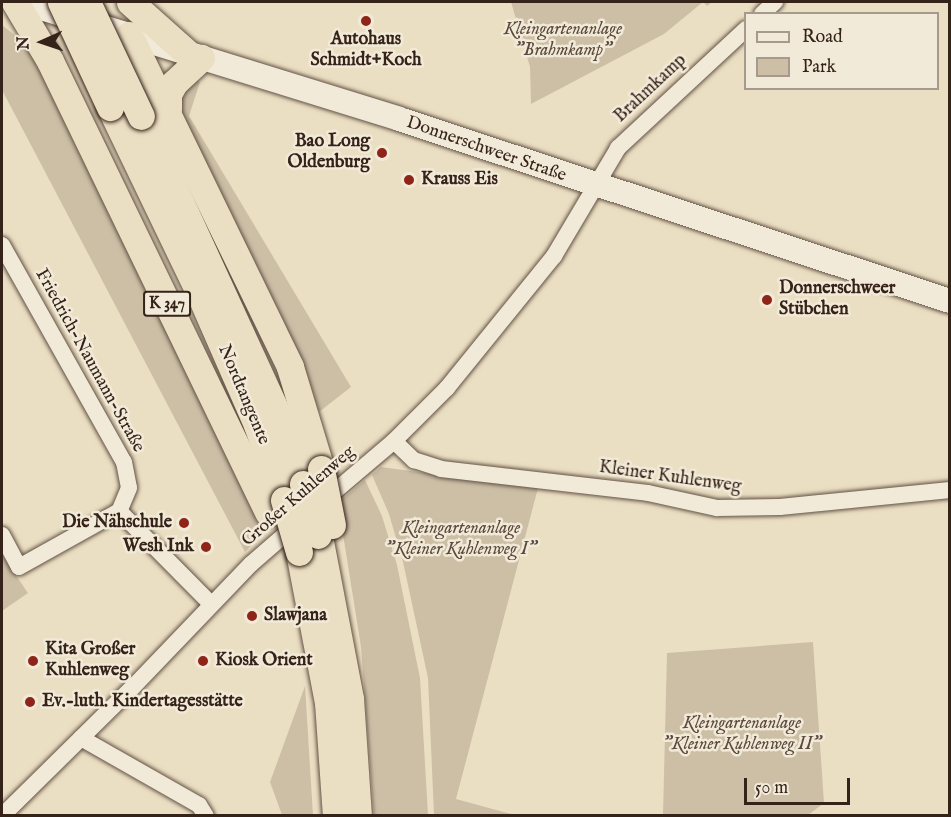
<!DOCTYPE html>
<meta charset="utf-8">
<style>
body{margin:0}
#map{position:relative;width:951px;height:817px;overflow:hidden;background:#ebdfc3;font-family:"IM FELL English",serif}
div>[style]{position:absolute}
[style*='--x']{left:calc(var(--x)*1px);top:calc(var(--y)*1px);width:calc(var(--w)*1px);rotate:calc(var(--a)*1deg)}
.green>*{inset:0;background:#ccbfa6}
.roads{filter:drop-shadow(0 0 2px #625144) drop-shadow(0 0 2px #625144)}
.minor>*{height:16px;margin:-8px;padding:0 8px;transform-origin:8px;border-radius:8px;background:#f2ead8}
.secondary>*{height:24px;margin:-12px;padding:0 12px;transform-origin:12px;border-radius:12px;background:#f2ead8}
.trunk>*{height:27px;margin:-13.5px;padding:0 13.5px;transform-origin:13.5px;border-radius:13.5px;background:#ebdfc3}
.bridges{filter:drop-shadow(0 0 2px #352219) drop-shadow(0 0 2px #352219)}
.trunk-bridge>*{height:27px;margin:-13.5px;padding:0 13.5px;transform-origin:13.5px;border-radius:13.5px;background:#ebdfc3}
.dots>*{width:16px;height:16px;translate:-50% -50%;box-sizing:border-box;border:3px solid #f2ead8;border-radius:50%}
span{translate:-50% -50%;white-space:nowrap;text-align:center;line-height:1.15;-webkit-text-stroke:5px #f2ead8;paint-order:stroke}
.shield-label span{padding:2px 4px;background:#f2ead8;border:2px solid;border-radius:4px;-webkit-text-stroke-width:0}
.shield-label{font-size:16px;color:#352219;font-weight:700}
.park-label{font-size:18px;color:#5b493c;font-style:italic}
.poi-label{font-size:18px;color:#352219;font-weight:700}
.right{translate:-100% -50%;text-align:right}
.left{translate:0 -50%;text-align:left}
.street-label{font-size:18px;color:#352219}
.frame{position:absolute;inset:0;border:3px solid #352219;pointer-events:none}
.legend{position:absolute;left:744px;top:12px;width:195px;height:78px;box-sizing:border-box;background:#f2ead8;border:2px solid #a69a8c;margin:0;padding:8px 10px;list-style:none;font-size:18px;color:#352219}
.legend li{display:flex;align-items:center;gap:12px;height:30px}
.legend b{width:30px;border:2px solid #a69a8c}
.north{position:absolute;left:12px;top:12px;width:60px;height:60px;-webkit-text-stroke:4px #f2ead8;paint-order:stroke;rotate:267deg;font-size:16px;font-weight:700;line-height:24px;text-align:center;color:#352219}
.north::after{content:'';display:block;margin:auto;width:21px;height:27px;background:#352219;clip-path:polygon(50% 0,100% 100%,50% 72%,0 100%)}
.scale{position:absolute;left:744px;top:778px;width:106px;height:27px;box-sizing:border-box;border:3px solid #352219;border-top:0;padding-left:8px;font-size:18px;line-height:21px;white-space:nowrap;color:#352219;-webkit-text-stroke:4px #f2ead8;paint-order:stroke}
</style>
<div id="map">
<div class="green">
<i style="clip-path:polygon(511px 2px,712px 2px,707px 6px,703px 2px,664px 34px,531px 104px,530px 67px)"></i>
<i style="clip-path:polygon(2px 25px,34px 51px,264px 532px,245px 552px,2px 90px)"></i>
<i style="clip-path:polygon(191px 79px,200px 82px,189px 116px,351px 387px,319px 412px,304px 365px,176px 111px,185px 80px)"></i>
<i style="clip-path:polygon(381px 467px,538px 488px,456px 799px,515px 815px,434px 815px,428px 678px,403px 562px,389px 514px,372px 475px)"></i>
<i style="clip-path:polygon(365px 480px,382px 516px,397px 565px,420px 678px,428px 815px,374px 815px,361px 647px,338px 503px)"></i>
<i style="clip-path:polygon(2px 555px,28px 593px,2px 611px)"></i>
<i style="clip-path:polygon(813px 642px,824px 803px,808px 815px,663px 815px,667px 653px)"></i>
<i style="clip-path:polygon(305px 686px,313px 815px,282px 815px,270px 782px)"></i>
</div>
<div class="roads">
<div class="minor">
<i style="--x:762;--y:14;--w:18;--a:-43"></i>
<i style="--x:2;--y:245;--w:249;--a:60.7"></i>
<i style="--x:124;--y:462;--w:26;--a:79"></i>
<i style="--x:129;--y:488;--w:25;--a:113"></i>
<i style="--x:119;--y:511;--w:131;--a:45.3"></i>
<i style="--x:394;--y:441;--w:28;--a:44"></i>
<i style="--x:414;--y:460;--w:28;--a:18"></i>
<i style="--x:441;--y:469;--w:208;--a:6.6"></i>
<i style="--x:648;--y:493;--w:71;--a:12.3"></i>
<i style="--x:717;--y:508;--w:63;--a:-0.9"></i>
<i style="--x:780;--y:507;--w:171;--a:-5.7"></i>
<i style="--x:321;--y:503;--w:96;--a:-40.3"></i>
<i style="--x:394;--y:441;--w:75;--a:-45"></i>
<i style="--x:447;--y:388;--w:170;--a:-51"></i>
<i style="--x:554;--y:256;--w:126;--a:-59.3"></i>
<i style="--x:618;--y:148;--w:175;--a:-42.9"></i>
<i style="--x:2;--y:535;--w:36;--a:62"></i>
<i style="--x:19;--y:567;--w:115;--a:-29.2"></i>
<i style="--x:81;--y:738;--w:136;--a:29.6"></i>
<i style="--x:199;--y:805;--w:13;--a:58"></i>
<i style="--x:2;--y:816;--w:184;--a:-44.6"></i>
<i style="--x:133;--y:687;--w:170;--a:-46.2"></i>
<i style="--x:251;--y:564;--w:61;--a:-41"></i>
</div>
<div class="secondary">
<i style="--x:22;--y:2;--w:395;--a:17.2"></i>
<i style="--x:399;--y:119;--w:580;--a:18.28"></i>
</div>
<div class="trunk">
<i style="--x:15;--y:2;--w:69;--a:59.3"></i>
<i style="--x:50;--y:61;--w:501;--a:64.2"></i>
<i style="--x:130;--y:2;--w:76;--a:41.8"></i>
<i style="--x:129;--y:35;--w:369;--a:64.1"></i>
<i style="--x:290;--y:367;--w:107;--a:73.1"></i>
<i style="--x:110;--y:107;--w:205;--a:64.3"></i>
<i style="--x:199;--y:292;--w:145;--a:66.4"></i>
<i style="--x:257;--y:425;--w:80;--a:70.2"></i>
<i style="--x:168;--y:109;--w:15;--a:-90"></i>
<i style="--x:168;--y:94;--w:13;--a:-61"></i>
<i style="--x:174;--y:83;--w:37;--a:-43"></i>
<i style="--x:141;--y:116;--w:329;--a:65.4"></i>
<i style="--x:278;--y:415;--w:73;--a:70.1"></i>
<i style="--x:319;--y:536;--w:166;--a:79.2"></i>
<i style="--x:350;--y:699;--w:117;--a:86.1"></i>
<i style="--x:299;--y:552;--w:153;--a:79.1"></i>
<i style="--x:328;--y:702;--w:114;--a:86"></i>
</div>
</div>
<div class="bridges">
<div class="trunk-bridge">
<i style="--x:61;--y:2;--w:116;--a:65"></i>
<i style="--x:87;--y:2;--w:126;--a:64.7"></i>
<i style="--x:321;--y:469;--w:57;--a:78.9"></i>
<i style="--x:303;--y:484;--w:53;--a:73.6"></i>
<i style="--x:284;--y:500;--w:54;--a:73.9"></i>
</div>
</div>
<div class="dots">
<i style="left:366px;top:21px;background:#8f2418"></i>
<i style="left:382px;top:153px;background:#8f2418"></i>
<i style="left:409px;top:180px;background:#8f2418"></i>
<i style="left:767px;top:300px;background:#8f2418"></i>
<i style="left:184px;top:523px;background:#8f2418"></i>
<i style="left:206px;top:547px;background:#8f2418"></i>
<i style="left:252px;top:616px;background:#8f2418"></i>
<i style="left:33px;top:661px;background:#8f2418"></i>
<i style="left:203px;top:661px;background:#8f2418"></i>
<i style="left:30px;top:702px;background:#8f2418"></i>
</div>
<div class="shield-label">
<span style="left:167px;top:304px">K 347</span>
</div>
<div class="park-label">
<span style="left:563px;top:41px">Kleingartenanlage<br>"Brahmkamp"</span>
<span style="left:461px;top:540px">Kleingartenanlage<br>"Kleiner Kuhlenweg I"</span>
<span style="left:742px;top:735px">Kleingartenanlage<br>"Kleiner Kuhlenweg II"</span>
</div>
<div class="poi-label">
<span style="left:366px;top:51px">Autohaus<br>Schmidt+Koch</span>
<span class="right" style="left:370px;top:153px">Bao Long<br>Oldenburg</span>
<span class="left" style="left:421px;top:180px">Krauss Eis</span>
<span class="left" style="left:779px;top:300px">Donnerschweer<br>Stübchen</span>
<span class="right" style="left:172px;top:523px">Die Nähschule</span>
<span class="right" style="left:194px;top:547px">Wesh Ink</span>
<span class="left" style="left:264px;top:616px">Slawjana</span>
<span class="left" style="left:45px;top:661px">Kita Großer<br>Kuhlenweg</span>
<span class="left" style="left:215px;top:661px">Kiosk Orient</span>
<span class="left" style="left:42px;top:702px">Ev.-luth. Kindertagesstätte</span>
</div>
<div class="street-label">
<span style="left:651px;top:89px;rotate:-43deg">Brahmkamp</span>
<span style="left:486px;top:150px;rotate:19deg">Donnerschweer Straße</span>
<span style="left:89px;top:361px;rotate:61deg">Friedrich-Naumann-Straße</span>
<span style="left:243px;top:395px;rotate:67deg">Nordtangente</span>
<span style="left:670px;top:478px;rotate:8deg">Kleiner Kuhlenweg</span>
<span style="left:299px;top:497px;rotate:-41deg">Großer Kuhlenweg</span>
</div>
<div class="frame"></div>
<ul class="legend">
<li><b style="height:8px;background:#f2ead8"></b>Road</li>
<li><b style="height:16px;background:#ccbfa6"></b>Park</li>
</ul>
<div class="north">N</div>
<div class="scale">50 m</div>
</div>
